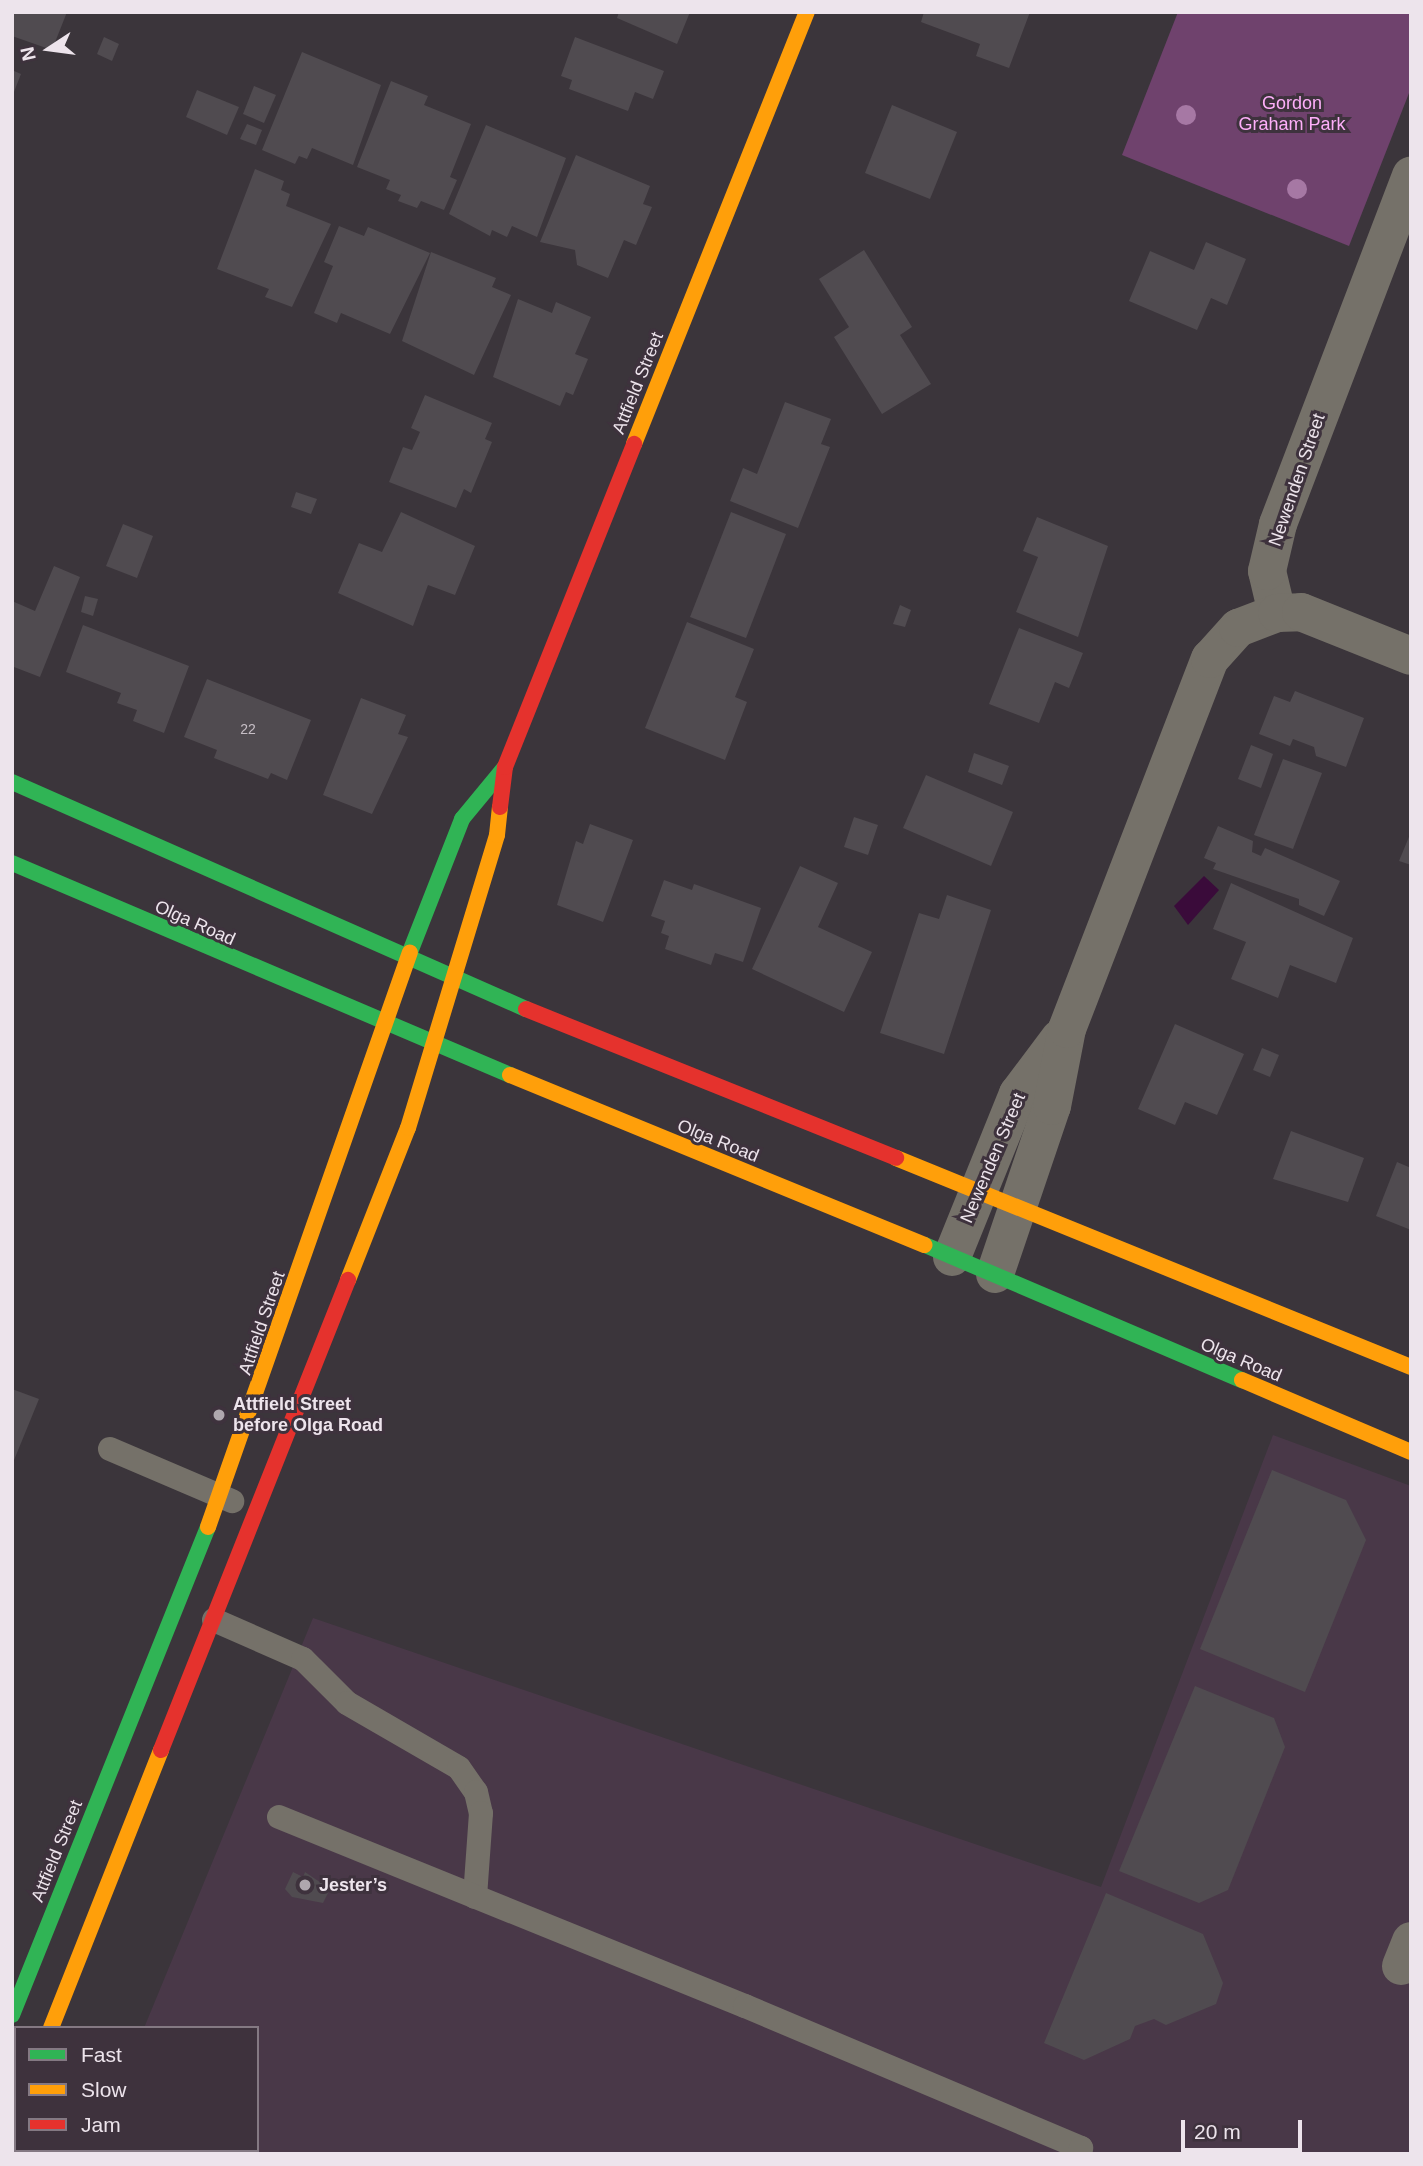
<!DOCTYPE html>
<meta charset="utf-8">
<style>
body{margin:0}
#map{position:relative;width:1423px;height:2166px;overflow:hidden;background:#3b353b;font-family:Arial,sans-serif}
div>[style]{position:absolute}
[style*='--x']{left:calc(var(--x)*1px);top:calc(var(--y)*1px);width:calc(var(--w)*1px);rotate:calc(var(--a)*1deg)}
.built>*{inset:0;background:#493848}
.green>*{inset:0;background:#6f426d}
.water>*{inset:0;background:#3a0b3a}
.building>*{inset:0;background:#504b50}
.lane>*{height:24px;margin:-12px;padding:0 12px;transform-origin:12px;border-radius:12px;background:#757169}
.street>*{height:38px;margin:-19px;padding:0 19px;transform-origin:19px;border-radius:19px;background:#757169}
.fast>*{height:16px;margin:-8px;padding:0 8px;transform-origin:8px;border-radius:8px;background:#30b455}
.slow>*{height:16px;margin:-8px;padding:0 8px;transform-origin:8px;border-radius:8px;background:#ff9f0a}
.jam>*{height:16px;margin:-8px;padding:0 8px;transform-origin:8px;border-radius:8px;background:#e5322d}
.trees>*{width:20px;height:20px;margin:-10px;border-radius:50%;background:#a678a4}
.dots>*{width:19px;height:19px;translate:-50% -50%;box-sizing:border-box;border:4px solid #3e323d;border-radius:50%}
span{translate:-50% -50%;white-space:nowrap;text-align:center;line-height:1.15;-webkit-text-stroke:6px #3e323d;paint-order:stroke}
.number-label{font-size:14px;color:#c6bec5}
.number-label span{-webkit-text-stroke-width:0}
.park-label{font-size:18px;color:#feaffa}
.street-label{font-size:18px;color:#ede4ec}
.poi-label{font-size:18px;color:#ede4ec;font-weight:700}
.left{translate:0 -50%;text-align:left}
.frame{position:absolute;inset:0;border:14px solid #ede4ec;pointer-events:none}
.legend{position:absolute;left:14px;top:2026px;width:245px;height:126px;box-sizing:border-box;background:#3e323d;border:2px solid #847983;margin:0;padding:9px 12px;list-style:none;font-size:21px;color:#ede4ec}
.legend li{display:flex;align-items:center;gap:14px;height:35px}
.legend b{width:35px;border:2px solid #847983}
.north{position:absolute;left:14px;top:14px;width:70px;height:70px;-webkit-text-stroke:5px #3e323d;paint-order:stroke;rotate:257deg;font-size:19px;font-weight:700;line-height:28px;text-align:center;color:#ede4ec}
.north::after{content:'';display:block;margin:auto;width:24px;height:32px;background:#ede4ec;clip-path:polygon(50% 0,100% 100%,50% 72%,0 100%)}
.scale{position:absolute;left:1181px;top:2120px;width:121px;height:32px;box-sizing:border-box;border:4px solid #ede4ec;border-top:0;padding-left:9px;font-size:21px;line-height:24px;white-space:nowrap;color:#ede4ec;-webkit-text-stroke:5px #3e323d;paint-order:stroke}
</style>
<div id="map">
<div class="built">
<i style="clip-path:polygon(1273px 1435px,1411px 1486px,1411px 2154px,92px 2154px,257px 2150px,257px 2028px,144px 2028px,313px 1618px,1101px 1887px)"></i>
</div>
<div class="green">
<i style="clip-path:polygon(1178px 12px,1411px 12px,1411px 88px,1349px 246px,1122px 155px)"></i>
</div>
<div class="water">
<i style="clip-path:polygon(1204px 876px,1219px 890px,1188px 925px,1174px 906px)"></i>
</div>
<div class="building">
<i style="clip-path:polygon(12px 12px,67px 12px,52px 50px,12px 36px)"></i>
<i style="clip-path:polygon(619px 12px,690px 12px,677px 44px,617px 18px)"></i>
<i style="clip-path:polygon(924px 12px,1030px 12px,1009px 68px,976px 56px,980px 44px,921px 22px)"></i>
<i style="clip-path:polygon(104px 37px,119px 44px,112px 61px,97px 54px)"></i>
<i style="clip-path:polygon(575px 37px,664px 71px,653px 99px,635px 92px,628px 111px,569px 89px,572px 80px,561px 76px)"></i>
<i style="clip-path:polygon(302px 52px,381px 85px,353px 165px,312px 148px,307px 159px,299px 156px,295px 164px,262px 150px)"></i>
<i style="clip-path:polygon(12px 70px,21px 74px,12px 97px)"></i>
<i style="clip-path:polygon(391px 81px,428px 96px,424px 105px,471px 124px,450px 177px,457px 180px,444px 210px,421px 201px,417px 208px,398px 201px,401px 195px,386px 189px,390px 180px,357px 167px)"></i>
<i style="clip-path:polygon(254px 86px,276px 95px,264px 123px,243px 114px)"></i>
<i style="clip-path:polygon(197px 90px,239px 107px,227px 135px,186px 117px)"></i>
<i style="clip-path:polygon(892px 105px,957px 132px,930px 199px,865px 173px)"></i>
<i style="clip-path:polygon(247px 124px,262px 130px,256px 145px,240px 139px)"></i>
<i style="clip-path:polygon(486px 125px,566px 158px,537px 237px,512px 226px,507px 237px,492px 230px,490px 236px,449px 214px)"></i>
<i style="clip-path:polygon(576px 155px,650px 186px,643px 204px,652px 207px,636px 245px,624px 240px,608px 278px,577px 265px,575px 250px,540px 242px)"></i>
<i style="clip-path:polygon(255px 169px,284px 181px,281px 190px,290px 194px,286px 206px,331px 224px,292px 307px,265px 297px,269px 289px,217px 269px)"></i>
<i style="clip-path:polygon(339px 226px,364px 236px,368px 227px,430px 253px,390px 334px,341px 313px,337px 323px,314px 313px,333px 266px,324px 262px)"></i>
<i style="clip-path:polygon(1206px 242px,1246px 259px,1227px 305px,1211px 298px,1197px 330px,1129px 301px,1150px 251px,1194px 270px)"></i>
<i style="clip-path:polygon(864px 250px,912px 327px,900px 335px,931px 384px,882px 414px,834px 337px,849px 327px,819px 279px)"></i>
<i style="clip-path:polygon(431px 252px,496px 278px,492px 287px,511px 295px,474px 375px,402px 341px)"></i>
<i style="clip-path:polygon(518px 299px,552px 313px,556px 302px,591px 317px,575px 354px,588px 359px,573px 395px,566px 392px,560px 406px,493px 377px)"></i>
<i style="clip-path:polygon(425px 395px,492px 423px,485px 439px,492px 442px,471px 493px,464px 489px,456px 508px,389px 482px,403px 447px,412px 450px,420px 432px,411px 428px)"></i>
<i style="clip-path:polygon(785px 402px,831px 419px,821px 444px,830px 447px,798px 528px,730px 501px,743px 468px,757px 474px)"></i>
<i style="clip-path:polygon(296px 492px,317px 499px,311px 514px,291px 507px)"></i>
<i style="clip-path:polygon(401px 512px,475px 546px,455px 595px,428px 585px,413px 626px,338px 593px,359px 543px,382px 552px)"></i>
<i style="clip-path:polygon(731px 512px,786px 534px,746px 638px,690px 617px)"></i>
<i style="clip-path:polygon(1037px 517px,1108px 546px,1078px 637px,1016px 612px,1038px 557px,1023px 551px)"></i>
<i style="clip-path:polygon(123px 524px,153px 536px,137px 578px,106px 566px)"></i>
<i style="clip-path:polygon(54px 566px,80px 577px,40px 677px,14px 667px,12px 601px,35px 611px)"></i>
<i style="clip-path:polygon(85px 596px,98px 599px,93px 616px,81px 612px)"></i>
<i style="clip-path:polygon(900px 605px,911px 610px,905px 627px,893px 624px)"></i>
<i style="clip-path:polygon(687px 622px,754px 649px,735px 697px,747px 702px,725px 760px,645px 728px)"></i>
<i style="clip-path:polygon(83px 625px,189px 666px,164px 733px,133px 721px,137px 710px,117px 703px,121px 693px,66px 672px)"></i>
<i style="clip-path:polygon(1019px 628px,1083px 653px,1069px 688px,1055px 682px,1039px 723px,989px 704px)"></i>
<i style="clip-path:polygon(207px 679px,311px 720px,287px 780px,271px 773px,268px 779px,214px 758px,217px 750px,184px 737px)"></i>
<i style="clip-path:polygon(1295px 691px,1364px 718px,1346px 767px,1316px 756px,1314px 747px,1293px 739px,1290px 746px,1259px 734px,1274px 696px,1290px 702px)"></i>
<i style="clip-path:polygon(361px 698px,406px 715px,398px 734px,408px 737px,372px 814px,323px 795px)"></i>
<i style="clip-path:polygon(1251px 745px,1273px 754px,1261px 788px,1238px 779px)"></i>
<i style="clip-path:polygon(974px 753px,1009px 766px,1002px 785px,968px 772px)"></i>
<i style="clip-path:polygon(1283px 759px,1322px 773px,1293px 849px,1254px 835px)"></i>
<i style="clip-path:polygon(926px 775px,1013px 812px,991px 866px,903px 828px)"></i>
<i style="clip-path:polygon(854px 817px,878px 825px,868px 855px,844px 847px)"></i>
<i style="clip-path:polygon(590px 824px,633px 840px,603px 922px,557px 905px,576px 841px,583px 844px)"></i>
<i style="clip-path:polygon(1218px 826px,1253px 841px,1252px 852px,1261px 856px,1265px 848px,1340px 881px,1324px 916px,1299px 905px,1299px 899px,1213px 869px,1216px 863px,1204px 858px)"></i>
<i style="clip-path:polygon(1411px 832px,1411px 865px,1399px 861px)"></i>
<i style="clip-path:polygon(800px 866px,838px 883px,818px 927px,872px 952px,844px 1012px,752px 969px)"></i>
<i style="clip-path:polygon(664px 880px,692px 890px,694px 884px,761px 908px,743px 962px,715px 953px,711px 965px,665px 949px,669px 936px,661px 933px,665px 921px,651px 916px)"></i>
<i style="clip-path:polygon(1231px 883px,1353px 938px,1336px 983px,1290px 965px,1278px 998px,1231px 979px,1246px 942px,1213px 929px)"></i>
<i style="clip-path:polygon(947px 895px,991px 910px,944px 1054px,880px 1033px,919px 913px,939px 919px)"></i>
<i style="clip-path:polygon(1175px 1024px,1244px 1054px,1217px 1115px,1185px 1102px,1175px 1125px,1138px 1109px)"></i>
<i style="clip-path:polygon(1262px 1048px,1279px 1055px,1270px 1077px,1253px 1070px)"></i>
<i style="clip-path:polygon(1291px 1131px,1364px 1158px,1348px 1202px,1273px 1179px)"></i>
<i style="clip-path:polygon(1397px 1162px,1411px 1168px,1411px 1230px,1376px 1216px)"></i>
<i style="clip-path:polygon(12px 1389px,39px 1399px,12px 1465px)"></i>
<i style="clip-path:polygon(1272px 1470px,1346px 1500px,1366px 1540px,1305px 1692px,1200px 1649px)"></i>
<i style="clip-path:polygon(1195px 1686px,1274px 1718px,1285px 1747px,1228px 1890px,1199px 1903px,1119px 1871px)"></i>
<i style="clip-path:polygon(293px 1872px,303px 1877px,305px 1872px,330px 1889px,323px 1903px,292px 1897px,285px 1889px)"></i>
<i style="clip-path:polygon(1106px 1893px,1203px 1934px,1223px 1983px,1216px 2004px,1166px 2025px,1154px 2019px,1135px 2026px,1130px 2039px,1084px 2060px,1044px 2043px)"></i>
</div>
<div class="lane">
<i style="--x:110;--y:1449;--w:133;--a:23.1"></i>
<i style="--x:214;--y:1620;--w:97;--a:23.7"></i>
<i style="--x:303;--y:1659;--w:62;--a:45"></i>
<i style="--x:347;--y:1703;--w:129;--a:30.1"></i>
<i style="--x:459;--y:1768;--w:29;--a:55"></i>
<i style="--x:476;--y:1792;--w:22;--a:77"></i>
<i style="--x:481;--y:1813;--w:84;--a:94.1"></i>
<i style="--x:279;--y:1817;--w:503;--a:22.08"></i>
<i style="--x:745;--y:2006;--w:365;--a:22.9"></i>
<i style="--x:1081;--y:2148;--w:6;--a:108"></i>
<i style="--x:12;--y:2072;--w:4;--a:27"></i>
</div>
<div class="street">
<i style="--x:1277;--y:613;--w:43;--a:-103.4"></i>
<i style="--x:1267;--y:571;--w:48;--a:-76.8"></i>
<i style="--x:1278;--y:524;--w:373;--a:-69.1"></i>
<i style="--x:952;--y:1257;--w:176;--a:-68"></i>
<i style="--x:1018;--y:1094;--w:70;--a:-53.1"></i>
<i style="--x:995;--y:1274;--w:177;--a:-71.3"></i>
<i style="--x:1052;--y:1106;--w:78;--a:-79"></i>
<i style="--x:1067;--y:1029;--w:397;--a:-68.9"></i>
<i style="--x:1210;--y:659;--w:42;--a:-47.9"></i>
<i style="--x:1238;--y:628;--w:42;--a:-21"></i>
<i style="--x:1277;--y:613;--w:24;--a:-2"></i>
<i style="--x:1301;--y:612;--w:118;--a:21.8"></i>
<i style="--x:1401;--y:1966;--w:27;--a:-68"></i>
</div>
<div class="fast">
<i style="--x:12;--y:782;--w:562;--a:23.83"></i>
<i style="--x:12;--y:863;--w:541;--a:23.06"></i>
<i style="--x:410;--y:952;--w:143;--a:-68.6"></i>
<i style="--x:462;--y:819;--w:67;--a:-50.4"></i>
<i style="--x:925;--y:1245;--w:345;--a:23.1"></i>
<i style="--x:12;--y:2015;--w:526;--a:-68.12"></i>
</div>
<div class="slow">
<i style="--x:634;--y:444;--w:465;--a:-68.2"></i>
<i style="--x:510;--y:1075;--w:448;--a:22.3"></i>
<i style="--x:896;--y:1158;--w:556;--a:22.09"></i>
<i style="--x:348;--y:1280;--w:163;--a:-68.5"></i>
<i style="--x:408;--y:1128;--w:306;--a:-73.1"></i>
<i style="--x:497;--y:835;--w:28;--a:-84"></i>
<i style="--x:1242;--y:1380;--w:184;--a:23.1"></i>
<i style="--x:208;--y:1527;--w:609;--a:-70.64"></i>
<i style="--x:51;--y:2028;--w:299;--a:-68.4"></i>
</div>
<div class="jam">
<i style="--x:500;--y:807;--w:40;--a:-82.9"></i>
<i style="--x:505;--y:767;--w:348;--a:-68.2"></i>
<i style="--x:526;--y:1009;--w:399;--a:21.9"></i>
<i style="--x:161;--y:1750;--w:506;--a:-68.3"></i>
<i style="--x:12;--y:2123;--w:10;--a:-66"></i>
</div>
<div class="trees">
<i style="left:1186px;top:115px"></i>
<i style="left:1297px;top:189px"></i>
</div>
<div class="dots">
<i style="left:219px;top:1415px;background:#afa7ae"></i>
<i style="left:305px;top:1885px;background:#afa7ae"></i>
</div>
<div class="number-label">
<span style="left:248px;top:729px">22</span>
</div>
<div class="park-label">
<span style="left:1292px;top:114px">Gordon<br>Graham Park</span>
</div>
<div class="street-label">
<span style="left:638px;top:383px;rotate:-68deg">Attfield Street</span>
<span style="left:1297px;top:480px;rotate:-71deg">Newenden Street</span>
<span style="left:195px;top:923px;rotate:24deg">Olga Road</span>
<span style="left:718px;top:1141px;rotate:22deg">Olga Road</span>
<span style="left:993px;top:1158px;rotate:-67deg">Newenden Street</span>
<span style="left:262px;top:1323px;rotate:-71deg">Attfield Street</span>
<span style="left:1241px;top:1360px;rotate:23deg">Olga Road</span>
<span style="left:57px;top:1851px;rotate:-68deg">Attfield Street</span>
</div>
<div class="poi-label">
<span class="left" style="left:233px;top:1415px">Attfield Street<br>before Olga Road</span>
<span class="left" style="left:319px;top:1885px">Jester’s</span>
</div>
<div class="frame"></div>
<ul class="legend">
<li><b style="height:9px;background:#30b455"></b>Fast</li>
<li><b style="height:9px;background:#ff9f0a"></b>Slow</li>
<li><b style="height:9px;background:#e5322d"></b>Jam</li>
</ul>
<div class="north">N</div>
<div class="scale">20 m</div>
</div>
